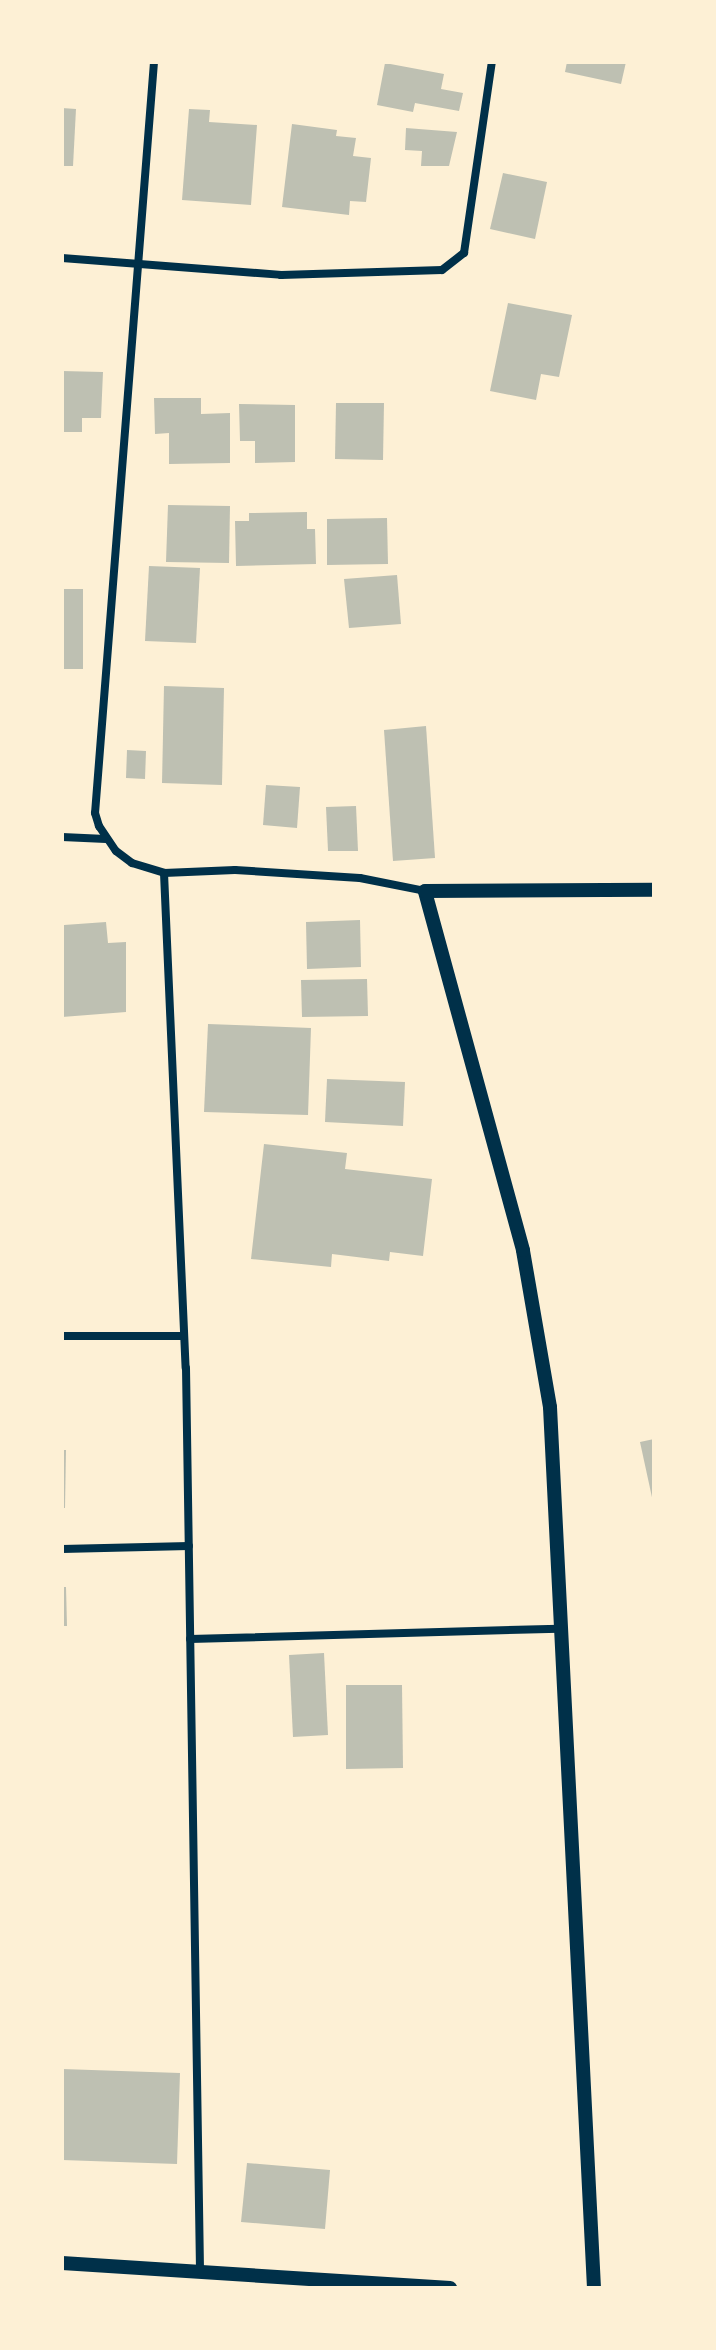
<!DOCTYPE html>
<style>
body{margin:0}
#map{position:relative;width:716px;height:2350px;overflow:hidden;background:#fdf0d5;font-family:"Alegreya Sans",sans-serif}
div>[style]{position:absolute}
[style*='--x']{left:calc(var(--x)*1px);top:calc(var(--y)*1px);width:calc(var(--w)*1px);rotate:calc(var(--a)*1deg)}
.building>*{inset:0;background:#bec0b2}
.minor>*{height:8px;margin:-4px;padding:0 4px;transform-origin:4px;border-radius:4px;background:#003049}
.tertiary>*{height:14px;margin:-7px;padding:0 7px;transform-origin:7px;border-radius:7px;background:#003049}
span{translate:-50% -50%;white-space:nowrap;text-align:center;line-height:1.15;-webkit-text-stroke:6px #fdf0d5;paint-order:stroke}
.frame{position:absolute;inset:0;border:64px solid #fdf0d5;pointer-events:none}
</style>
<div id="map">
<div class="building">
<i style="clip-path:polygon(567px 62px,626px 62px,621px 84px,565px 72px)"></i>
<i style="clip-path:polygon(385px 63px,444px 74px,441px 89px,463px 93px,459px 111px,415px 103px,413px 112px,377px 105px)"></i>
<i style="clip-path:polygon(62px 108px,76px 109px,73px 166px,62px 166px)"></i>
<i style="clip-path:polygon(189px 109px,210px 110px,209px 122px,257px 125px,251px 205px,182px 200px)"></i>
<i style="clip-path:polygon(292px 124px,337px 130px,336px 136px,356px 138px,353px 156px,371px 158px,366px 202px,350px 201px,349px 215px,282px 207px)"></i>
<i style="clip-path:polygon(406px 128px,457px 132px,449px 166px,421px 166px,422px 151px,405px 150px)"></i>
<i style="clip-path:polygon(503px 173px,547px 182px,535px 239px,490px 229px)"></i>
<i style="clip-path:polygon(508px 303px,572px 315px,559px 377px,541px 374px,536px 400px,490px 391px)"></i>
<i style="clip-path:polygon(62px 371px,103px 372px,101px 418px,82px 418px,82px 432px,62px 432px)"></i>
<i style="clip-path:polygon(154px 398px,201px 398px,201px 414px,230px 413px,230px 463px,169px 464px,169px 433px,155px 434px)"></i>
<i style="clip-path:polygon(336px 403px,384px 403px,383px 460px,335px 459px)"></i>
<i style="clip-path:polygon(239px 404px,295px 405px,295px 462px,255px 463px,255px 441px,240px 441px)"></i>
<i style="clip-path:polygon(168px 505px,230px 506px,229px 563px,166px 562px)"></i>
<i style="clip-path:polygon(307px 512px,307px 529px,315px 529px,316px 564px,236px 566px,235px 521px,249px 521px,249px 513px)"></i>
<i style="clip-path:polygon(387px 518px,388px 564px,327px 565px,327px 519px)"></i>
<i style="clip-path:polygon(149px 566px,200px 568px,196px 643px,145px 641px)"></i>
<i style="clip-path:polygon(397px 575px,401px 624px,349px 628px,344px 579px)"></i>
<i style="clip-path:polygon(62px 589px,83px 589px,83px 669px,62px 669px)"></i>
<i style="clip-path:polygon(164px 686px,224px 688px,222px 785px,162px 783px)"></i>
<i style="clip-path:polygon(426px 726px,435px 858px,393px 861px,384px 730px)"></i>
<i style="clip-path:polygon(127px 750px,146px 751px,145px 779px,126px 778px)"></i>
<i style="clip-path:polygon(266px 785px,300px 787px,297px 828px,263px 825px)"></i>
<i style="clip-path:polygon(356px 806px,358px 851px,328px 851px,326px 807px)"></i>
<i style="clip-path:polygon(360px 920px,361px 967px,307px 969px,306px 922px)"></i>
<i style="clip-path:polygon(106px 922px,108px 943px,126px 942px,126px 1012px,62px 1017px,64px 925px)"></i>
<i style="clip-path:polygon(367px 979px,368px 1016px,302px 1017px,301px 980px)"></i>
<i style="clip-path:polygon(208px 1024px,311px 1028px,308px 1115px,204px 1112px)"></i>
<i style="clip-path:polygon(327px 1079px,405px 1082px,403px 1126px,325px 1122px)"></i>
<i style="clip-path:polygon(264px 1144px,347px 1153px,345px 1169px,432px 1179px,423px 1256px,390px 1252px,389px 1261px,332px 1254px,331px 1267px,251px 1259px)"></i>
<i style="clip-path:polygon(654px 1439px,654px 1502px,653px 1502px,640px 1442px)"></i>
<i style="clip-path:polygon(62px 1450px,66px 1450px,65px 1508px,62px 1508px)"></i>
<i style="clip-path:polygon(62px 1587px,66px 1587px,67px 1626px,62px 1626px)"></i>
<i style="clip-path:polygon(324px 1653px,328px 1735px,293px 1737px,289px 1655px)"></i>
<i style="clip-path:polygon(346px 1685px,402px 1685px,403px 1768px,346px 1769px)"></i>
<i style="clip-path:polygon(62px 2069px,180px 2073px,177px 2164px,62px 2160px)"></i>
<i style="clip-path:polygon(247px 2163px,330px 2170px,325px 2229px,241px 2222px)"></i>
</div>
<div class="minor">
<i style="--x:154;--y:62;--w:753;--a:94.49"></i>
<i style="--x:95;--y:813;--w:14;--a:73"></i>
<i style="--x:99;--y:826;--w:30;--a:56"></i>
<i style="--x:116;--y:851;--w:20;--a:37"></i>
<i style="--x:132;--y:863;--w:34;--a:17"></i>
<i style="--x:164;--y:873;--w:71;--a:-2.4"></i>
<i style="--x:235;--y:870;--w:125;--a:3.7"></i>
<i style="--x:360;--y:878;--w:66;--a:11.3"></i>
<i style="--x:62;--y:258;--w:220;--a:4.4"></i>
<i style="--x:281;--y:275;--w:161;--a:-1.8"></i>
<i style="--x:442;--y:270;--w:28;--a:-38"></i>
<i style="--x:464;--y:253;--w:193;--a:-81.7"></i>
<i style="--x:62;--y:837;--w:44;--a:2.6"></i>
<i style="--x:164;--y:873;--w:495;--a:87.5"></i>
<i style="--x:186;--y:1368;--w:906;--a:89.11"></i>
<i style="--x:62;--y:1336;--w:122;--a:0"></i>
<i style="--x:62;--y:1549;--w:127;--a:-1.4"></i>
<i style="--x:190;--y:1639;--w:369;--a:-1.6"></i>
</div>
<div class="tertiary">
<i style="--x:62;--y:2263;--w:389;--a:3.7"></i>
<i style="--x:594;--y:2288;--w:882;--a:-92.86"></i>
<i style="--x:550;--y:1407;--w:159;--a:-99.8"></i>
<i style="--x:523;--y:1250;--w:372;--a:-105.3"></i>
<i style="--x:425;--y:891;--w:229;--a:-0.3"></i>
</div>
<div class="frame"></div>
</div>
